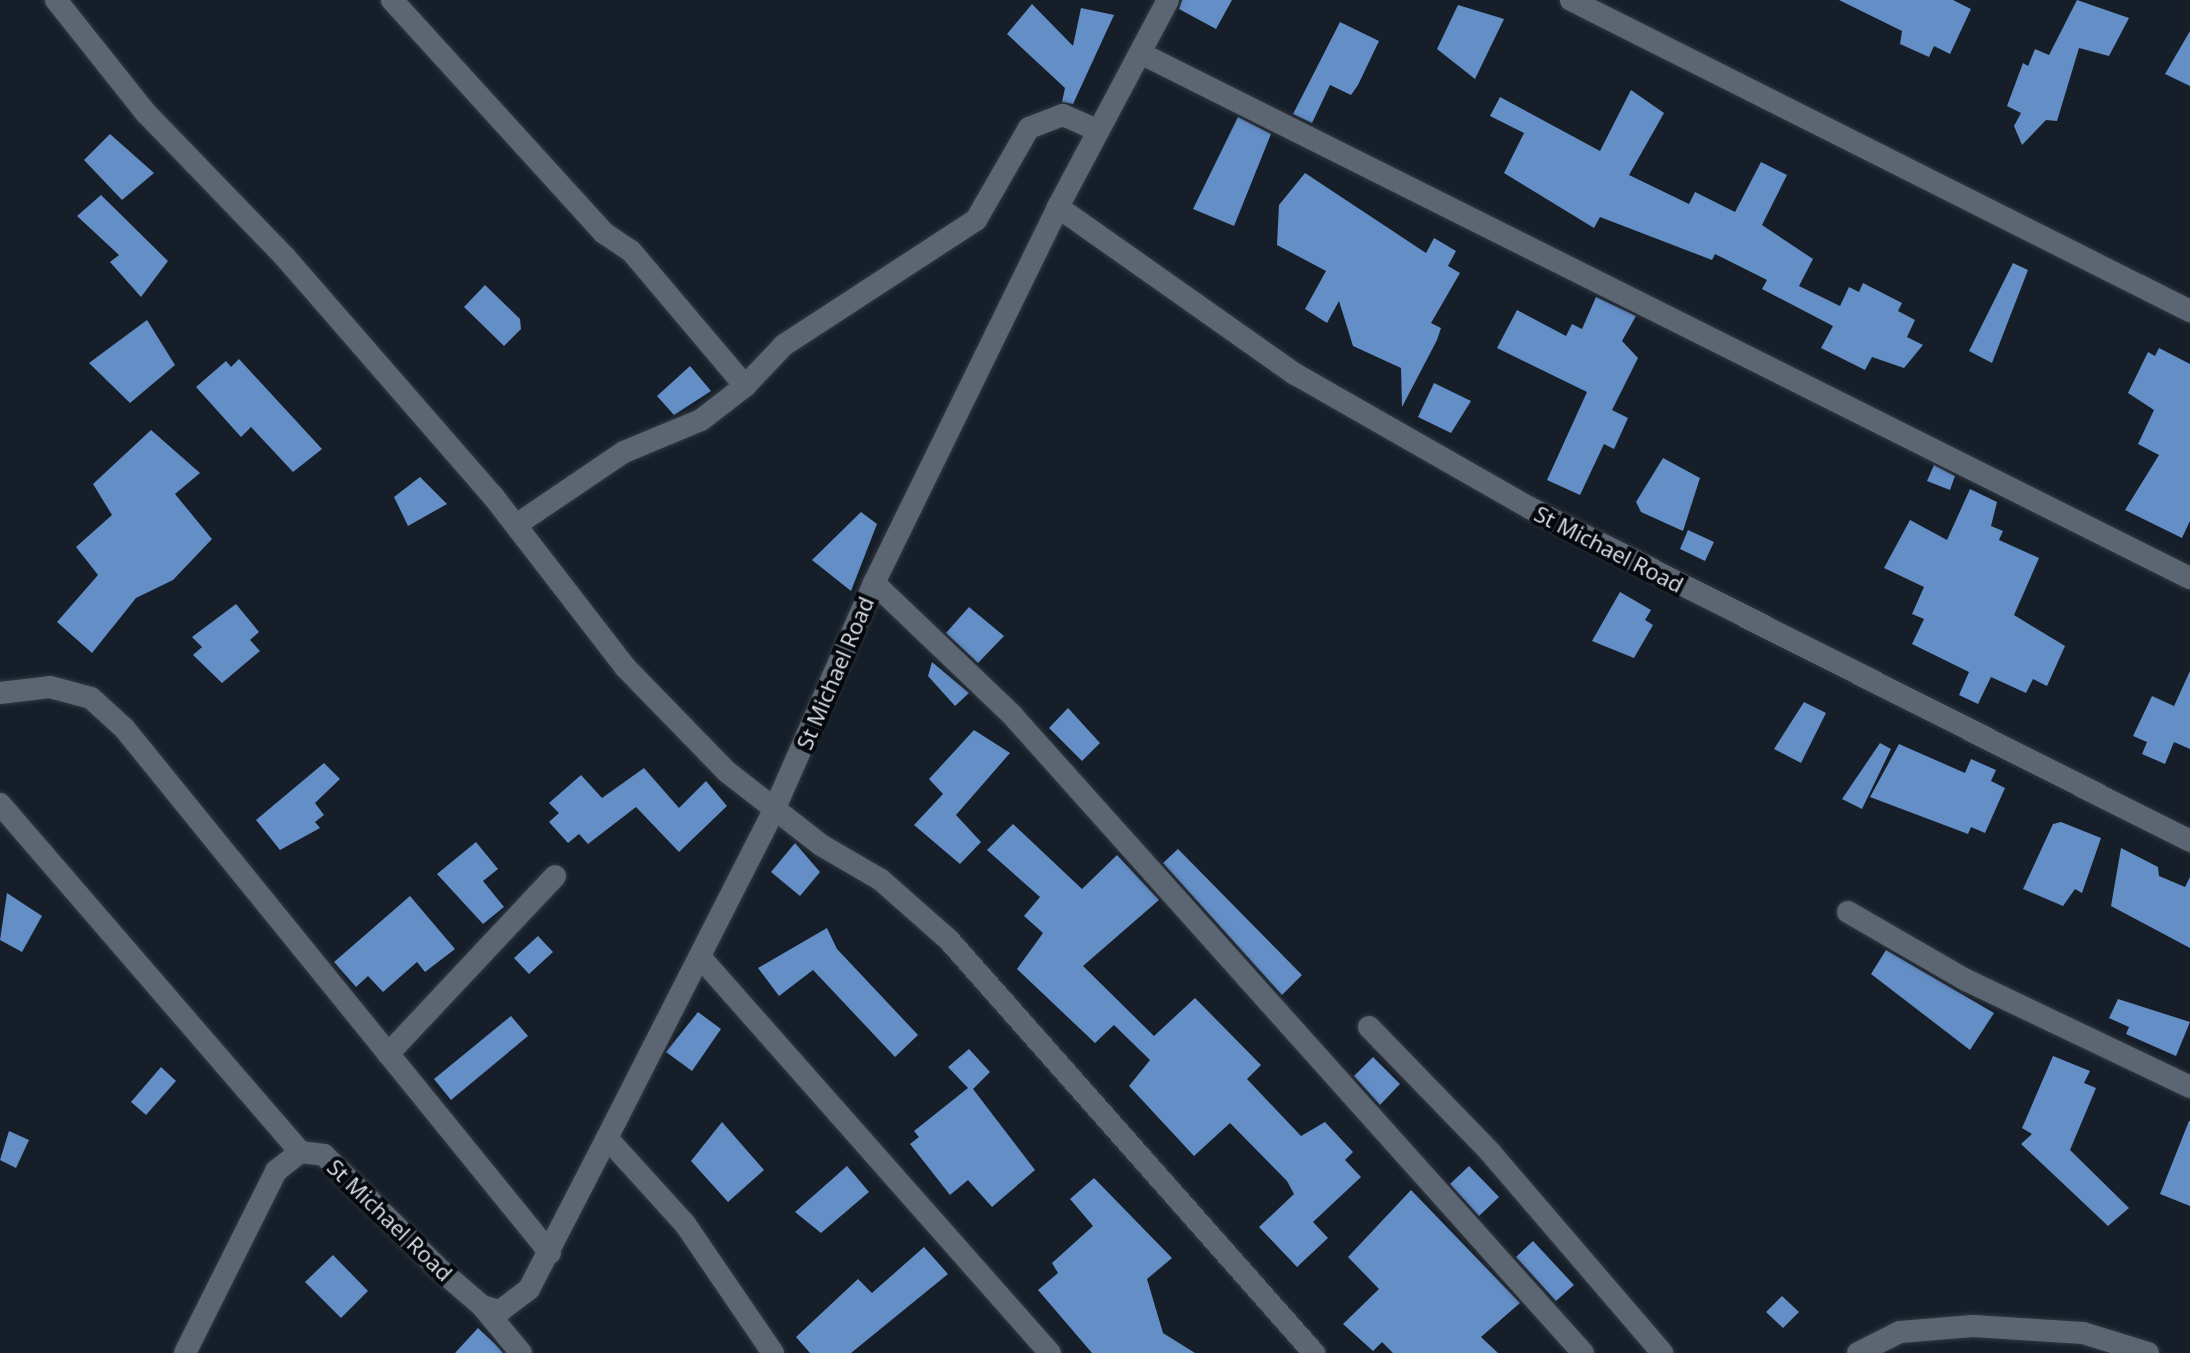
<!DOCTYPE html>
<style>
body{margin:0}
#map{position:relative;width:2190px;height:1353px;overflow:hidden;background:#161f29;font-family:"Open Sans",sans-serif}
div>[style]{position:absolute}
[style*='--x']{left:calc(var(--x)*1px);top:calc(var(--y)*1px);width:calc(var(--w)*1px);rotate:calc(var(--a)*1deg)}
.building>*{inset:0;background:#638ec6}
.roads{filter:drop-shadow(0 0 2px #333841) drop-shadow(0 0 2px #333841)}
.street>*{height:22px;margin:-11px;padding:0 11px;transform-origin:11px;border-radius:11px;background:#5c6672}
span{translate:-50% -50%;white-space:nowrap;text-align:center;line-height:1.15;-webkit-text-stroke:8px #05080d;paint-order:stroke}
.street-label{font-size:22px;color:#dee3eb}
</style>
<div id="map">
<div class="building">
<i style="clip-path:polygon(1182px 0,1232px 0,1216px 29px,1179px 9px)"></i>
<i style="clip-path:polygon(1839px 0,1953px 0,1971px 9px,1950px 54px,1934px 46px,1929px 57px,1900px 44px,1902px 31px)"></i>
<i style="clip-path:polygon(2077px 0,2129px 18px,2109px 56px,2079px 48px,2057px 121px,2046px 120px,2022px 145px,2014px 126px,2021px 113px,2007px 106px,2023px 63px,2028px 66px,2035px 49px,2049px 55px)"></i>
<i style="clip-path:polygon(1032px 4px,1073px 46px,1081px 8px,1114px 15px,1073px 104px,1062px 102px,1065px 88px,1007px 34px)"></i>
<i style="clip-path:polygon(1458px 5px,1504px 19px,1475px 79px,1437px 49px)"></i>
<i style="clip-path:polygon(1340px 22px,1379px 41px,1358px 85px,1351px 95px,1330px 85px,1312px 123px,1293px 114px)"></i>
<i style="clip-path:polygon(2190px 31px,2190px 86px,2165px 74px)"></i>
<i style="clip-path:polygon(1631px 90px,1664px 113px,1629px 175px,1689px 204px,1695px 192px,1735px 212px,1761px 162px,1787px 175px,1762px 225px,1813px 259px,1799px 286px,1840px 306px,1849px 287px,1859px 292px,1863px 283px,1902px 303px,1898px 311px,1915px 320px,1907px 337px,1923px 345px,1904px 368px,1872px 357px,1865px 370px,1821px 348px,1833px 326px,1762px 289px,1767px 280px,1715px 254px,1712px 260px,1600px 217px,1594px 228px,1504px 173px,1524px 133px,1490px 116px,1500px 97px,1600px 151px)"></i>
<i style="clip-path:polygon(1238px 117px,1271px 134px,1234px 226px,1193px 209px)"></i>
<i style="clip-path:polygon(110px 134px,154px 173px,122px 200px,84px 160px)"></i>
<i style="clip-path:polygon(1305px 173px,1426px 253px,1434px 238px,1456px 251px,1448px 266px,1460px 273px,1431px 323px,1441px 328px,1437px 340px,1402px 407px,1401px 368px,1353px 346px,1339px 301px,1327px 323px,1305px 309px,1326px 271px,1277px 245px,1279px 205px)"></i>
<i style="clip-path:polygon(101px 195px,168px 261px,141px 297px,110px 262px,119px 255px,77px 216px)"></i>
<i style="clip-path:polygon(2013px 263px,2028px 270px,1992px 363px,1969px 351px)"></i>
<i style="clip-path:polygon(485px 285px,520px 319px,521px 329px,504px 346px,464px 307px)"></i>
<i style="clip-path:polygon(1596px 297px,1636px 316px,1622px 341px,1638px 358px,1612px 410px,1628px 418px,1614px 449px,1604px 444px,1580px 495px,1547px 480px,1587px 392px,1497px 348px,1517px 310px,1566px 336px,1572px 324px,1582px 329px)"></i>
<i style="clip-path:polygon(147px 320px,175px 365px,130px 403px,89px 363px)"></i>
<i style="clip-path:polygon(2159px 348px,2190px 364px,2190px 521px,2182px 538px,2125px 510px,2159px 455px,2138px 444px,2154px 410px,2128px 393px,2148px 352px,2155px 356px)"></i>
<i style="clip-path:polygon(239px 359px,322px 449px,293px 472px,251px 427px,241px 437px,196px 387px,226px 361px,231px 367px)"></i>
<i style="clip-path:polygon(690px 366px,711px 391px,674px 415px,657px 396px)"></i>
<i style="clip-path:polygon(1434px 383px,1471px 401px,1451px 433px,1418px 417px)"></i>
<i style="clip-path:polygon(151px 430px,200px 473px,175px 494px,212px 539px,173px 580px,136px 598px,92px 653px,57px 622px,98px 575px,76px 547px,112px 515px,93px 484px)"></i>
<i style="clip-path:polygon(1663px 458px,1700px 478px,1683px 531px,1641px 512px,1636px 502px)"></i>
<i style="clip-path:polygon(1934px 465px,1955px 476px,1950px 490px,1927px 481px)"></i>
<i style="clip-path:polygon(420px 477px,447px 504px,408px 526px,394px 497px)"></i>
<i style="clip-path:polygon(1970px 489px,1997px 502px,1991px 526px,2003px 531px,1999px 540px,2039px 558px,2014px 615px,2065px 646px,2047px 686px,2033px 679px,2026px 693px,1991px 677px,1978px 704px,1959px 695px,1969px 672px,1912px 644px,1924px 619px,1912px 614px,1924px 587px,1884px 568px,1910px 520px,1947px 540px)"></i>
<i style="clip-path:polygon(861px 512px,877px 524px,851px 591px,812px 560px)"></i>
<i style="clip-path:polygon(1688px 530px,1714px 542px,1705px 561px,1680px 549px)"></i>
<i style="clip-path:polygon(1620px 592px,1651px 610px,1645px 620px,1653px 625px,1634px 658px,1592px 641px)"></i>
<i style="clip-path:polygon(236px 604px,259px 632px,250px 640px,260px 651px,222px 683px,193px 655px,202px 647px,192px 637px)"></i>
<i style="clip-path:polygon(969px 607px,1004px 636px,978px 663px,946px 633px)"></i>
<i style="clip-path:polygon(932px 662px,969px 693px,955px 706px,928px 676px)"></i>
<i style="clip-path:polygon(2190px 671px,2190px 749px,2174px 742px,2165px 764px,2142px 754px,2147px 742px,2133px 736px,2152px 696px,2174px 706px)"></i>
<i style="clip-path:polygon(1804px 702px,1826px 713px,1801px 763px,1774px 749px)"></i>
<i style="clip-path:polygon(1068px 708px,1100px 743px,1082px 761px,1049px 728px)"></i>
<i style="clip-path:polygon(974px 730px,1010px 753px,956px 815px,981px 842px,960px 864px,914px 825px,943px 794px,929px 779px)"></i>
<i style="clip-path:polygon(1880px 743px,1891px 749px,1862px 809px,1842px 799px)"></i>
<i style="clip-path:polygon(1899px 744px,1965px 773px,1971px 759px,1996px 770px,1991px 781px,2005px 788px,1985px 833px,1971px 827px,1968px 834px,1870px 797px)"></i>
<i style="clip-path:polygon(324px 763px,340px 779px,315px 803px,324px 815px,315px 822px,320px 828px,280px 850px,256px 820px)"></i>
<i style="clip-path:polygon(644px 768px,679px 808px,706px 781px,727px 806px,679px 852px,636px 807px,588px 844px,579px 834px,568px 843px,549px 822px,559px 813px,549px 803px,581px 775px,602px 798px)"></i>
<i style="clip-path:polygon(2061px 822px,2101px 838px,2082px 893px,2075px 889px,2063px 906px,2023px 889px,2053px 824px)"></i>
<i style="clip-path:polygon(1013px 824px,1082px 889px,1117px 855px,1159px 900px,1083px 966px,1154px 1036px,1195px 998px,1261px 1065px,1247px 1079px,1301px 1136px,1325px 1122px,1353px 1152px,1345px 1160px,1361px 1177px,1313px 1222px,1328px 1238px,1297px 1267px,1259px 1227px,1294px 1194px,1287px 1181px,1230px 1123px,1194px 1156px,1129px 1086px,1150px 1060px,1114px 1025px,1095px 1043px,1017px 969px,1043px 933px,1024px 916px,1040px 897px,987px 850px)"></i>
<i style="clip-path:polygon(476px 842px,498px 869px,483px 881px,504px 907px,483px 924px,437px 874px)"></i>
<i style="clip-path:polygon(795px 843px,820px 872px,800px 896px,771px 872px)"></i>
<i style="clip-path:polygon(2121px 848px,2158px 867px,2159px 876px,2185px 887px,2190px 877px,2190px 948px,2111px 906px)"></i>
<i style="clip-path:polygon(1178px 849px,1302px 975px,1282px 995px,1163px 863px)"></i>
<i style="clip-path:polygon(7px 893px,42px 916px,22px 952px,0 940px)"></i>
<i style="clip-path:polygon(410px 896px,455px 949px,425px 972px,417px 962px,383px 992px,368px 976px,356px 987px,334px 962px)"></i>
<i style="clip-path:polygon(827px 928px,837px 949px,918px 1035px,895px 1057px,813px 970px,779px 996px,758px 968px)"></i>
<i style="clip-path:polygon(538px 936px,553px 952px,529px 974px,514px 958px)"></i>
<i style="clip-path:polygon(1886px 950px,1994px 1013px,1970px 1050px,1871px 974px)"></i>
<i style="clip-path:polygon(2118px 999px,2190px 1022px,2176px 1056px,2126px 1034px,2129px 1027px,2109px 1018px)"></i>
<i style="clip-path:polygon(698px 1012px,721px 1029px,692px 1071px,666px 1052px)"></i>
<i style="clip-path:polygon(511px 1016px,528px 1036px,451px 1100px,434px 1079px)"></i>
<i style="clip-path:polygon(969px 1049px,990px 1072px,973px 1089px,1035px 1170px,992px 1207px,968px 1180px,950px 1195px,910px 1144px,919px 1137px,914px 1131px,968px 1088px,948px 1067px)"></i>
<i style="clip-path:polygon(2053px 1056px,2090px 1071px,2084px 1083px,2096px 1088px,2070px 1150px,2129px 1208px,2108px 1226px,2021px 1144px,2032px 1134px,2022px 1128px)"></i>
<i style="clip-path:polygon(1373px 1057px,1400px 1084px,1380px 1105px,1354px 1076px)"></i>
<i style="clip-path:polygon(161px 1067px,176px 1081px,146px 1115px,131px 1102px)"></i>
<i style="clip-path:polygon(2189px 1121px,2190px 1121px,2190px 1206px,2160px 1194px)"></i>
<i style="clip-path:polygon(722px 1122px,764px 1170px,728px 1202px,691px 1161px)"></i>
<i style="clip-path:polygon(9px 1131px,29px 1140px,16px 1168px,0 1160px)"></i>
<i style="clip-path:polygon(847px 1166px,869px 1192px,821px 1233px,795px 1212px)"></i>
<i style="clip-path:polygon(1469px 1166px,1499px 1197px,1479px 1216px,1450px 1184px)"></i>
<i style="clip-path:polygon(1094px 1178px,1172px 1258px,1147px 1279px,1163px 1333px,1195px 1353px,1092px 1353px,1038px 1290px,1058px 1273px,1052px 1263px,1093px 1226px,1070px 1199px)"></i>
<i style="clip-path:polygon(1411px 1190px,1520px 1303px,1481px 1337px,1498px 1353px,1393px 1353px,1382px 1342px,1373px 1351px,1343px 1324px,1379px 1289px,1348px 1257px)"></i>
<i style="clip-path:polygon(1533px 1241px,1574px 1285px,1556px 1301px,1516px 1257px)"></i>
<i style="clip-path:polygon(924px 1247px,948px 1274px,851px 1353px,810px 1353px,796px 1337px,858px 1279px,872px 1293px)"></i>
<i style="clip-path:polygon(333px 1255px,368px 1291px,341px 1318px,305px 1282px)"></i>
<i style="clip-path:polygon(1782px 1296px,1799px 1312px,1783px 1328px,1766px 1312px)"></i>
<i style="clip-path:polygon(478px 1328px,495px 1344px,503px 1353px,455px 1353px)"></i>
</div>
<div class="roads">
<div class="street">
<i style="--x:56;--y:0;--w:144;--a:51.5"></i>
<i style="--x:146;--y:113;--w:200;--a:46"></i>
<i style="--x:285;--y:257;--w:317;--a:49"></i>
<i style="--x:493;--y:496;--w:217;--a:52.3"></i>
<i style="--x:626;--y:668;--w:144;--a:45.8"></i>
<i style="--x:726;--y:771;--w:120;--a:37.9"></i>
<i style="--x:821;--y:845;--w:69;--a:30.3"></i>
<i style="--x:881;--y:880;--w:89;--a:41.4"></i>
<i style="--x:948;--y:939;--w:553;--a:48.52"></i>
<i style="--x:392;--y:0;--w:315;--a:47.7"></i>
<i style="--x:604;--y:233;--w:32;--a:34"></i>
<i style="--x:631;--y:251;--w:177;--a:49.8"></i>
<i style="--x:745;--y:386;--w:57;--a:-46.4"></i>
<i style="--x:784;--y:345;--w:229;--a:-33.1"></i>
<i style="--x:976;--y:220;--w:106;--a:-60.1"></i>
<i style="--x:1029;--y:128;--w:36;--a:-21"></i>
<i style="--x:1063;--y:115;--w:37;--a:24"></i>
<i style="--x:1168;--y:0;--w:234;--a:118"></i>
<i style="--x:1058;--y:207;--w:290;--a:35.2"></i>
<i style="--x:1295;--y:374;--w:273;--a:29.7"></i>
<i style="--x:1532;--y:509;--w:737;--a:26.77"></i>
<i style="--x:1571;--y:0;--w:693;--a:26.68"></i>
<i style="--x:1140;--y:53;--w:1174;--a:26.57"></i>
<i style="--x:516;--y:525;--w:130;--a:-34.1"></i>
<i style="--x:624;--y:452;--w:83;--a:-22.6"></i>
<i style="--x:701;--y:420;--w:56;--a:-37.7"></i>
<i style="--x:874;--y:583;--w:191;--a:43.7"></i>
<i style="--x:1012;--y:715;--w:856;--a:48.17"></i>
<i style="--x:0;--y:693;--w:50;--a:-6.8"></i>
<i style="--x:50;--y:687;--w:42;--a:15"></i>
<i style="--x:91;--y:698;--w:45;--a:42.3"></i>
<i style="--x:124;--y:728;--w:676;--a:50.94"></i>
<i style="--x:0;--y:804;--w:459;--a:49.2"></i>
<i style="--x:1848;--y:912;--w:136;--a:30"></i>
<i style="--x:1966;--y:980;--w:248;--a:25.5"></i>
<i style="--x:701;--y:958;--w:527;--a:48.54"></i>
<i style="--x:1369;--y:1027;--w:174;--a:45.9"></i>
<i style="--x:1490;--y:1152;--w:265;--a:49.4"></i>
<i style="--x:388;--y:1054;--w:244;--a:-46.8"></i>
<i style="--x:482;--y:1306;--w:61;--a:50.3"></i>
<i style="--x:185;--y:1353;--w:203;--a:-63.4"></i>
<i style="--x:276;--y:1171;--w:31;--a:-38"></i>
<i style="--x:300;--y:1152;--w:24;--a:7"></i>
<i style="--x:324;--y:1155;--w:159;--a:44.7"></i>
<i style="--x:437;--y:1267;--w:60;--a:40.9"></i>
<i style="--x:482;--y:1306;--w:19;--a:16"></i>
<i style="--x:500;--y:1311;--w:36;--a:-37"></i>
<i style="--x:529;--y:1289;--w:170;--a:-62.7"></i>
<i style="--x:773;--y:1353;--w:156;--a:-124.3"></i>
<i style="--x:685;--y:1224;--w:116;--a:-132.2"></i>
<i style="--x:607;--y:1138;--w:368;--a:-63"></i>
<i style="--x:774;--y:810;--w:248;--a:-66.2"></i>
<i style="--x:874;--y:583;--w:419;--a:-63.9"></i>
<i style="--x:1858;--y:1353;--w:47;--a:-26.6"></i>
<i style="--x:1900;--y:1332;--w:73;--a:-4.7"></i>
<i style="--x:1973;--y:1326;--w:110;--a:3.6"></i>
<i style="--x:2083;--y:1333;--w:68;--a:17.1"></i>
</div>
</div>
<div class="street-label">
<span style="left:1609px;top:549px;rotate:27deg">St Michael Road</span>
<span style="left:835px;top:673px;rotate:-67deg">St Michael Road</span>
<span style="left:390px;top:1220px;rotate:44deg">St Michael Road</span>
</div>
</div>
